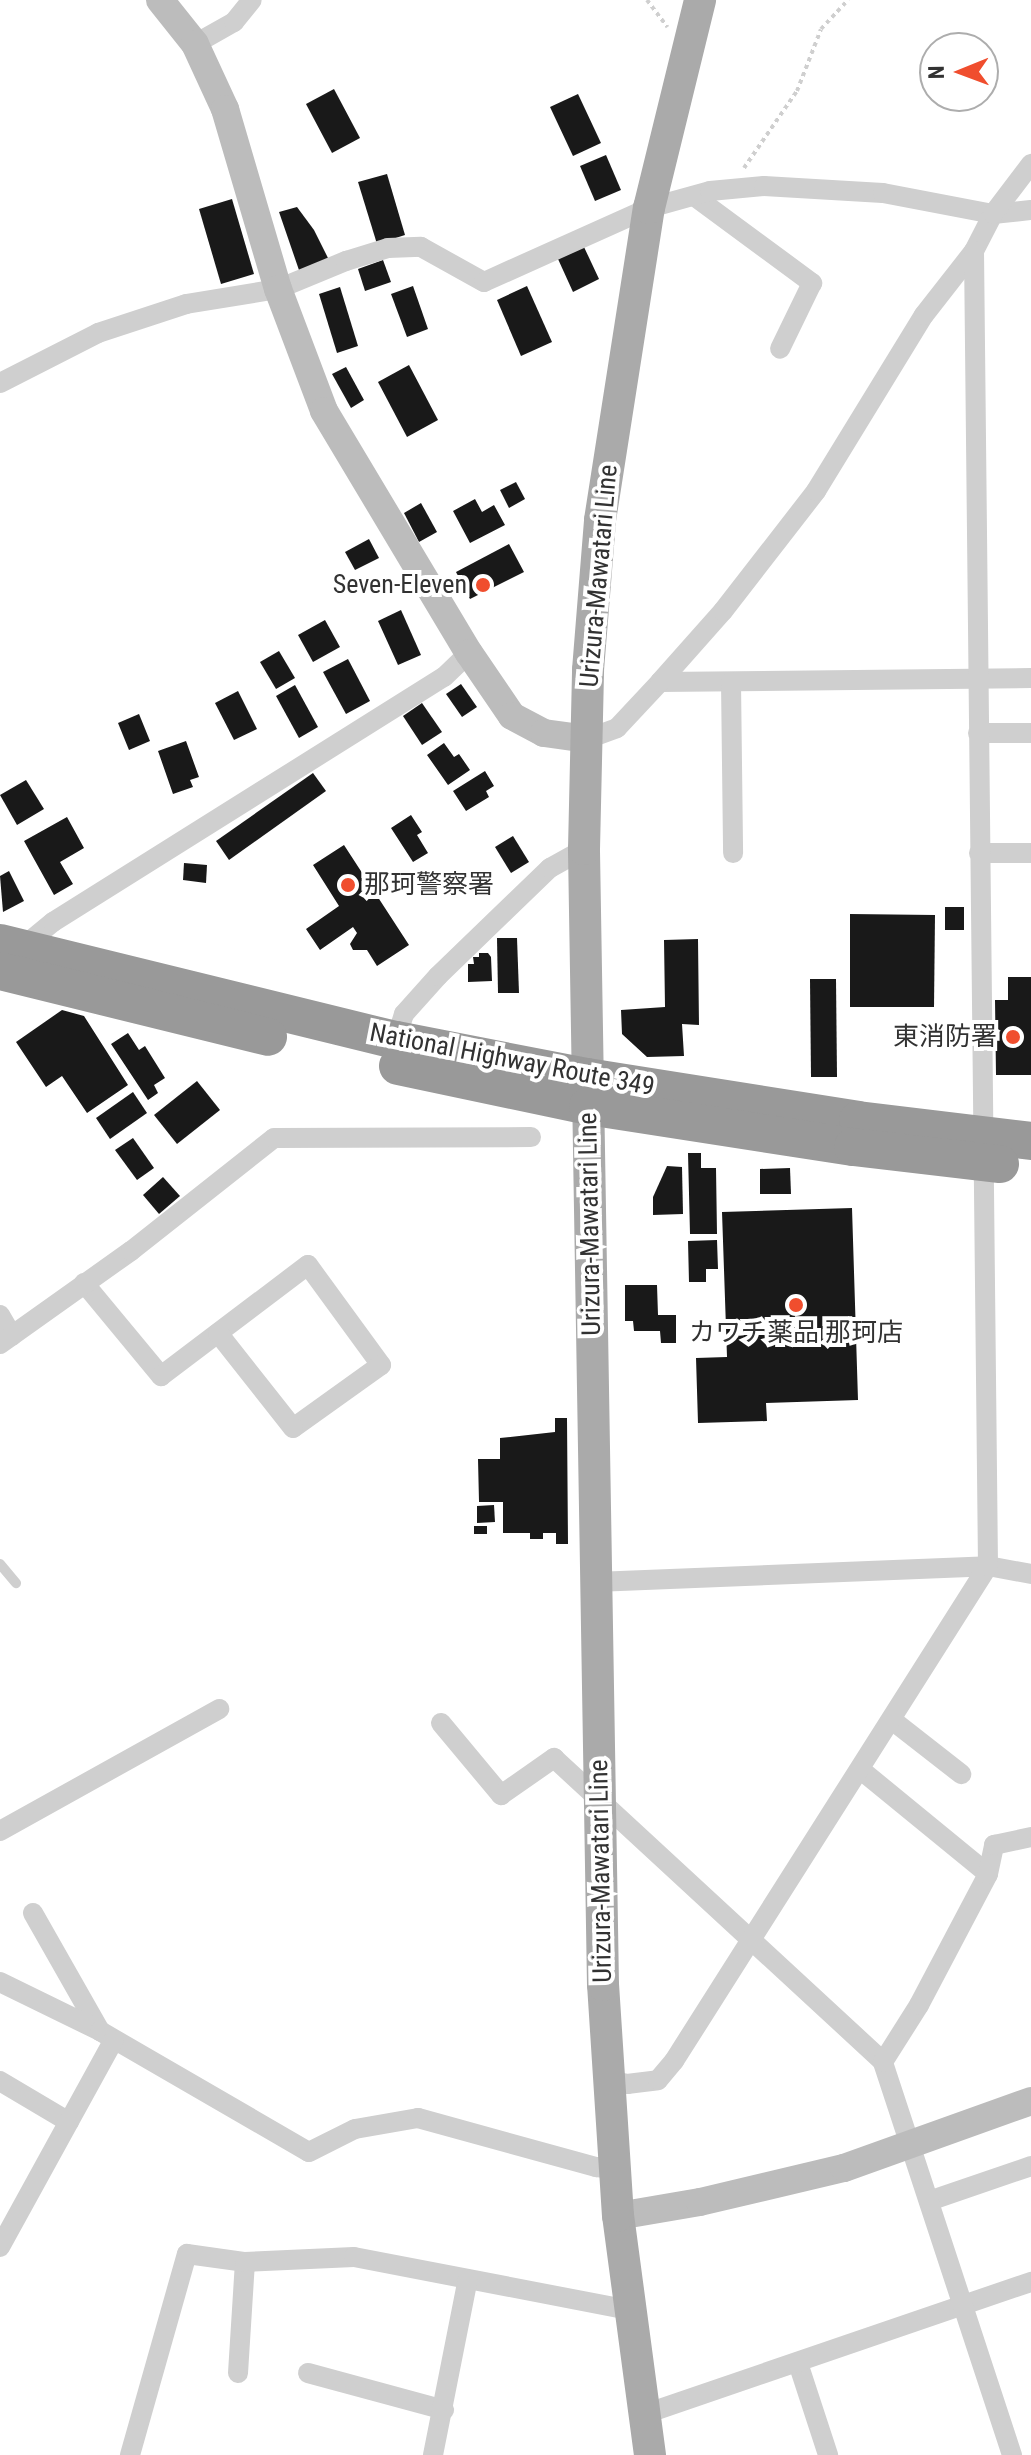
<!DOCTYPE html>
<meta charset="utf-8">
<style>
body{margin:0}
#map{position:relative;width:1031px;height:2455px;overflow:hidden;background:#fff;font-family:"Roboto Condensed","Noto Sans JP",sans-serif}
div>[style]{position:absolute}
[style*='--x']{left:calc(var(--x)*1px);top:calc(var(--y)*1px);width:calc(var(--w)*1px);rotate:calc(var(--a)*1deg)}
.building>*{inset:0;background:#191919}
.path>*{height:4px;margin-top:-2px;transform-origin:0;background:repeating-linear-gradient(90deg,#cfcfcf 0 4px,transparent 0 8px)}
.lane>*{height:10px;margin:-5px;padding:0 5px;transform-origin:5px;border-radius:5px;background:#cfcfcf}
.street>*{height:20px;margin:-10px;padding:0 10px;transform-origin:10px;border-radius:10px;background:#cfcfcf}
.secondary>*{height:28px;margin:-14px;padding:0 14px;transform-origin:14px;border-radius:14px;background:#bcbcbc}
.primary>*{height:32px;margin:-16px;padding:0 16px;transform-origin:16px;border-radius:16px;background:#aaa}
.highway>*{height:38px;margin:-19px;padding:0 19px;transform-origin:19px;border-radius:19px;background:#999}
.dots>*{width:22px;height:22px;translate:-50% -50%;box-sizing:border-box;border:4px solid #fff;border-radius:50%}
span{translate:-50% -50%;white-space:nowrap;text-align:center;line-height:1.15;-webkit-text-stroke:8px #fff;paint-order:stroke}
.street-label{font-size:26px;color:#323232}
.poi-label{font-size:26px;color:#323232}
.right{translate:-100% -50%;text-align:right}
.left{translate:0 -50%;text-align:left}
.north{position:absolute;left:919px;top:32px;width:80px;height:80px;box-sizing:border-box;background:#fff;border:2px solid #adadad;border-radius:50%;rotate:269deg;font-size:22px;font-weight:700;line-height:32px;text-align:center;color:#323232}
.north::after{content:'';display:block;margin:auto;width:28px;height:36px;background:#f04e2e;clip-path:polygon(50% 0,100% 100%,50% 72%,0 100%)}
</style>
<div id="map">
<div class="building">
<i style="clip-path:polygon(334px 89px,360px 138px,332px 153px,306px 104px)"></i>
<i style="clip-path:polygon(578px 94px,601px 143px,573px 156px,550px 107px)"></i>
<i style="clip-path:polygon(606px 155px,621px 190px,595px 201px,580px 166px)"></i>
<i style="clip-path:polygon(387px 174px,405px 235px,377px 244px,358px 182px)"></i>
<i style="clip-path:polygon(232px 199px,254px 274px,221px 284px,199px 209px)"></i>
<i style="clip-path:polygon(297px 207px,314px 230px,330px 262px,300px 273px,279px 212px)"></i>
<i style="clip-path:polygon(584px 247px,599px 279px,573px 292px,558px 259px)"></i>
<i style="clip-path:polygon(383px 260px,391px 282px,365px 291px,358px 269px)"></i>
<i style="clip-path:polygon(413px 286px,428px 329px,407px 337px,391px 294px)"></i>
<i style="clip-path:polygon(527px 286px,552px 342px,521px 356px,497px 300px)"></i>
<i style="clip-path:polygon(340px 287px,358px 346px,337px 353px,319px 294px)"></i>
<i style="clip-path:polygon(409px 365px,438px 420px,407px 437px,378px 382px)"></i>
<i style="clip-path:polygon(346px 367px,364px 400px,351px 408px,332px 374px)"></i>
<i style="clip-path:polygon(516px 482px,525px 499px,509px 508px,500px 490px)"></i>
<i style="clip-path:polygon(475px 499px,482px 512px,494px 505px,505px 525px,470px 543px,453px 511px)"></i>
<i style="clip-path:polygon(421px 503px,437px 532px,419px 542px,404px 513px)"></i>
<i style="clip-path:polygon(369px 539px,379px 558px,355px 570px,345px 552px)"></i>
<i style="clip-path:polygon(509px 544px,524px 572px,470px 599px,456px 572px)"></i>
<i style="clip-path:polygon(401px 610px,421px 655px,398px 665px,378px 621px)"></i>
<i style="clip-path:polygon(325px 620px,340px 647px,313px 662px,298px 635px)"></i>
<i style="clip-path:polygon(279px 651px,295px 678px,276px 689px,260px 662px)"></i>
<i style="clip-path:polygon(348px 659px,370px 701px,346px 714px,323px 672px)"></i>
<i style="clip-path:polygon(461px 684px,477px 707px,462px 717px,446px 694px)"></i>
<i style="clip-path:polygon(295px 685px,318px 727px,299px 738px,276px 696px)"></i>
<i style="clip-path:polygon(238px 691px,257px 729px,234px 740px,215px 703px)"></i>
<i style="clip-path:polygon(422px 703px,442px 732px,422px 745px,403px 716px)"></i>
<i style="clip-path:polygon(139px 714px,150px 741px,129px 750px,118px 723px)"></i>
<i style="clip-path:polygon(186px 741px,199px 777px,190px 780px,193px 787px,173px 794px,158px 751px)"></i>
<i style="clip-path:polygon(444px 743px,454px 757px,459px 754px,470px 770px,448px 785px,427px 755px)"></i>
<i style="clip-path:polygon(485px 771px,494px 786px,486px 791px,489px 797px,466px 811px,453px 791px)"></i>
<i style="clip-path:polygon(313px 773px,326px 791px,229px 860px,216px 841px)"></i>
<i style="clip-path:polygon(26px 780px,44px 809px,17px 825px,0 795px)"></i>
<i style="clip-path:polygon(411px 815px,422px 832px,417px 835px,428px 853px,413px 862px,391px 828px)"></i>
<i style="clip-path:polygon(67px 817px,84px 848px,60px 862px,73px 884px,54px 895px,24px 841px)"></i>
<i style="clip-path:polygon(513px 836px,529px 862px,511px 873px,495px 847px)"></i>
<i style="clip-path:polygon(344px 845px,409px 945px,377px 966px,367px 950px,353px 950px,350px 944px,357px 933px,353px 927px,320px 950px,306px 929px,339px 906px,313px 865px)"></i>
<i style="clip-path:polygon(184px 863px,207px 865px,206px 883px,183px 880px)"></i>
<i style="clip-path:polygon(9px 871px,24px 901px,3px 912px,0 876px)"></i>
<i style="clip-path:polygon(945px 907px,964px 907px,964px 930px,945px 930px)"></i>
<i style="clip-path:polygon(850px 914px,935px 915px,934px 1007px,850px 1007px)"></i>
<i style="clip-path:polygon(497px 938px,517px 938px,519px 993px,498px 993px)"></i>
<i style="clip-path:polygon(698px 939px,699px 1025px,682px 1024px,684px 1056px,647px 1057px,622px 1034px,621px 1010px,665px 1007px,664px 940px)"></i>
<i style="clip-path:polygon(479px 953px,488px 953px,491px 957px,492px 981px,468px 982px,468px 964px,474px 964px,473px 957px,479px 957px)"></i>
<i style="clip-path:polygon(1008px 977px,1031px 977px,1031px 1075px,996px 1075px,995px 1000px,1008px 1000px)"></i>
<i style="clip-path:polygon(810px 979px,836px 979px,837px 1077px,811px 1077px)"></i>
<i style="clip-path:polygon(62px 1010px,84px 1016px,128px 1085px,87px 1113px,62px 1076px,46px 1087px,16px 1042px)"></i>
<i style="clip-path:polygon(128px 1033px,139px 1050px,145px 1046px,165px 1078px,154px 1085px,158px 1093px,148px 1100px,111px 1044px)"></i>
<i style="clip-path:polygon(197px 1081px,220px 1110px,177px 1144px,154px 1115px)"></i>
<i style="clip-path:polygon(133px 1092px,147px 1113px,110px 1139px,96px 1118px)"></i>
<i style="clip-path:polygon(133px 1138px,154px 1168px,137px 1180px,115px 1150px)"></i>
<i style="clip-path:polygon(688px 1153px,701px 1153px,701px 1168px,716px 1168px,717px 1234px,690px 1234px)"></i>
<i style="clip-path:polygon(667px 1166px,682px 1167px,683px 1214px,653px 1215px,653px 1197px)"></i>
<i style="clip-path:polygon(790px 1168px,791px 1194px,760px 1194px,760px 1169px)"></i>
<i style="clip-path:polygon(163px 1177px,180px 1196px,159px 1214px,143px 1195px)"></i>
<i style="clip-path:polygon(852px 1208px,858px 1400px,766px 1403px,767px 1421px,698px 1423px,696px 1358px,727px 1357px,722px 1212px)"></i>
<i style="clip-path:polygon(717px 1240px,718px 1269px,706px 1269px,706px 1282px,689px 1282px,688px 1241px)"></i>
<i style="clip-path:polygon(625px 1285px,657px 1285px,658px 1315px,676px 1315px,676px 1343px,661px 1343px,660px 1331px,634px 1331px,633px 1321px,625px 1321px)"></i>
<i style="clip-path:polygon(555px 1418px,567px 1418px,568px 1544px,556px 1544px,556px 1533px,543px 1533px,543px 1539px,530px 1539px,530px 1533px,503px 1533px,503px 1502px,479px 1502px,478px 1459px,500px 1459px,500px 1438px,555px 1432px)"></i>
<i style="clip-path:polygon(494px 1505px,495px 1522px,477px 1523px,477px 1506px)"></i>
<i style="clip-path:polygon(474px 1526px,487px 1526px,487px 1534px,474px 1534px)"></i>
</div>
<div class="path">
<i style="--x:647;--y:0;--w:34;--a:53"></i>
<i style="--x:744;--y:168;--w:93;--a:-55.5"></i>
<i style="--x:797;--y:91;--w:66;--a:-68.8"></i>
<i style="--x:821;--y:29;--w:40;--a:-47"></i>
</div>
<div class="lane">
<i style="--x:0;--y:1564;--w:25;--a:50"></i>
</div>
<div class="street">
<i style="--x:195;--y:44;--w:45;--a:-29.4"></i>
<i style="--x:234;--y:22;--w:28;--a:-51"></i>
<i style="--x:694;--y:196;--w:147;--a:36.4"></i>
<i style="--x:812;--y:283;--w:73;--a:115.9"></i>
<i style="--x:0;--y:383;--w:110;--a:-27"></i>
<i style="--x:98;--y:333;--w:93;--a:-18.2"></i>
<i style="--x:186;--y:304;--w:93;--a:-9.3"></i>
<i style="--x:278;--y:289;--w:74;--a:-22.4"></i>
<i style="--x:346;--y:261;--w:44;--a:-17.2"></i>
<i style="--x:388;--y:248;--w:33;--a:-2"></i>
<i style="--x:421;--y:247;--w:72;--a:29.1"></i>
<i style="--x:484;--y:282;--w:181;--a:-24.2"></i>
<i style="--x:649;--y:208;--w:63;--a:-15.6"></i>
<i style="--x:710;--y:191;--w:54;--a:-5.3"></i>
<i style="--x:764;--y:186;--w:119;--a:3.4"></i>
<i style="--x:883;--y:193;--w:112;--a:10.8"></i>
<i style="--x:993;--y:214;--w:38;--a:-6"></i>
<i style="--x:660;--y:682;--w:371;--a:-0.6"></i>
<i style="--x:731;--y:682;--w:171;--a:89.3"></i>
<i style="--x:978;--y:733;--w:53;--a:0"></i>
<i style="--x:587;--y:739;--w:32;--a:-20"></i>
<i style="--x:617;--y:728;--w:63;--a:-46.9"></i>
<i style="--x:660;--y:682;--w:95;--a:-48.4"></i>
<i style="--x:723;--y:611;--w:152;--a:-52.2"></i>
<i style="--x:816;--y:491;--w:206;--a:-58.5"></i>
<i style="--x:924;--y:315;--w:81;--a:-52"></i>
<i style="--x:974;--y:251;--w:42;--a:-62.8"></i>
<i style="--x:993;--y:214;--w:63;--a:-52.8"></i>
<i style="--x:979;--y:853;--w:52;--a:0"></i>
<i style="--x:19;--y:950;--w:44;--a:-39.5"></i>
<i style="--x:53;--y:922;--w:461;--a:-32.1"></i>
<i style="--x:444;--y:677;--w:35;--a:-44"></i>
<i style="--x:396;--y:1040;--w:27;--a:-73"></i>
<i style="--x:404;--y:1014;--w:51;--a:-48.2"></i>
<i style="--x:438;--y:976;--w:156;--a:-44"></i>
<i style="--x:550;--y:868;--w:39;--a:-29"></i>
<i style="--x:84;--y:1283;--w:121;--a:50.4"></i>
<i style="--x:161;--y:1376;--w:184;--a:-37.1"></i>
<i style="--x:308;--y:1265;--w:124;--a:53.9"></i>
<i style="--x:381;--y:1365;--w:108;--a:144.4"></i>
<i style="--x:293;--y:1428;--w:121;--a:-128.3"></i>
<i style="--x:0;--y:1315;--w:24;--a:60"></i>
<i style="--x:0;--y:1344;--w:161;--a:-35.4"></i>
<i style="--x:131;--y:1251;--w:182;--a:-38.3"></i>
<i style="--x:274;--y:1138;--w:257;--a:-0.2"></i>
<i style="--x:595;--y:1582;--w:393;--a:-2.3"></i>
<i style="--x:988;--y:1566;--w:44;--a:10.5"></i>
<i style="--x:892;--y:1720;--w:88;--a:38"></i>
<i style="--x:441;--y:1723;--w:94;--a:50.2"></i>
<i style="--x:501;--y:1795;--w:65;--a:-34.9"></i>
<i style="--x:554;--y:1758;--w:448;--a:42.7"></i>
<i style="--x:861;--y:1770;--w:164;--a:39.3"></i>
<i style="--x:0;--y:1831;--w:251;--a:-29.1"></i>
<i style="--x:33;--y:1913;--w:136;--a:60.4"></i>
<i style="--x:0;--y:1982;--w:111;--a:26.1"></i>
<i style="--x:100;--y:2031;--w:241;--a:30.1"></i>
<i style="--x:309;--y:2152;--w:51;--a:-26.6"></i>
<i style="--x:355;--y:2129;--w:64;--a:-9.9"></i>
<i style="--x:418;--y:2118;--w:185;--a:15.4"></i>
<i style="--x:596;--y:2167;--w:19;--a:6"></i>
<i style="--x:607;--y:2079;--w:21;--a:14"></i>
<i style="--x:627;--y:2084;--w:31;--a:-7"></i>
<i style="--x:658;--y:2080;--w:25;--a:-50"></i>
<i style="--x:674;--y:2061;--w:586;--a:-57.61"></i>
<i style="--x:988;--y:1566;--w:1315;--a:-90.61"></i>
<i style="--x:0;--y:2081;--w:80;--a:30.7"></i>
<i style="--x:929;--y:2201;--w:108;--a:-18.9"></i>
<i style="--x:0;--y:2247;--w:236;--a:-61.2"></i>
<i style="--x:798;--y:2363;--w:97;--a:71.9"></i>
<i style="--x:238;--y:2373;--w:111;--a:-86.4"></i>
<i style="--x:308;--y:2373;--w:141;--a:15.2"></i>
<i style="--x:645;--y:2414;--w:408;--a:-18.9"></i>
<i style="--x:130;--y:2455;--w:209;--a:-74.2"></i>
<i style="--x:187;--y:2254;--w:59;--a:7.9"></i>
<i style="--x:245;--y:2262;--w:109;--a:-2.6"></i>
<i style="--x:354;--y:2257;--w:281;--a:10.9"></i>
<i style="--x:433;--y:2455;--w:179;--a:-78.8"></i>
<i style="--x:1012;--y:2455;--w:414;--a:-108.2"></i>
<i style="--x:883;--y:2062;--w:67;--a:-57.7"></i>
<i style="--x:919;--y:2005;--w:148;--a:-62.2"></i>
<i style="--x:988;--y:1874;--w:30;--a:-78"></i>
<i style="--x:994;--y:1845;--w:38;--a:-12"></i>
</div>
<div class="secondary">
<i style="--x:160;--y:0;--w:56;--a:51.5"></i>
<i style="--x:195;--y:44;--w:72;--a:65.2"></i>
<i style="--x:225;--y:109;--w:188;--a:73.6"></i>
<i style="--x:278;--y:289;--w:130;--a:69.3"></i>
<i style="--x:324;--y:411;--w:282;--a:59.1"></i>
<i style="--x:469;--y:653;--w:76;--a:55.7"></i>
<i style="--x:512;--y:716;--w:36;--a:28"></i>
<i style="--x:544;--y:733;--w:43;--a:7.9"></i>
<i style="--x:618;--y:2216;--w:83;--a:-9.7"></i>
<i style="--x:700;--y:2202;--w:148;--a:-13.3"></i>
<i style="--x:844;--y:2168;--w:199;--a:-19.7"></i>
</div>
<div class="primary">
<i style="--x:650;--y:2455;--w:241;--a:-97.6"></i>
<i style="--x:618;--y:2216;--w:231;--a:-93.7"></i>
<i style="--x:603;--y:1985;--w:1136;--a:-90.96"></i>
<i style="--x:584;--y:849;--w:179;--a:-88.7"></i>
<i style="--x:588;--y:670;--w:150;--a:-85.4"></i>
<i style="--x:600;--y:520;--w:316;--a:-81.1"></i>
<i style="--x:649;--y:208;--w:214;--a:-76.2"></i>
</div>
<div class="highway">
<i style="--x:0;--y:943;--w:408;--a:13.8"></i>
<i style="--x:396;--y:1040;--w:195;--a:11"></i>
<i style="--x:587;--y:1077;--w:274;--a:9"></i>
<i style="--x:858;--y:1120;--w:174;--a:6.9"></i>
<i style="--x:0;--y:971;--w:276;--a:13.8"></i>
<i style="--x:398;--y:1066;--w:194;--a:11.9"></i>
<i style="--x:588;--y:1106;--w:268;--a:8.8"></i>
<i style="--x:853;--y:1147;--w:148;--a:6.6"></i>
</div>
<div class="dots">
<i style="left:483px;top:585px;background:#f04e2e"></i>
<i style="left:348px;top:885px;background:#f04e2e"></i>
<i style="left:1013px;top:1037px;background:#f04e2e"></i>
<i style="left:796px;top:1305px;background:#f04e2e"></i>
</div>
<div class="street-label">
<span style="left:599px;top:576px;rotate:-85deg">Urizura-Mawatari Line</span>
<span style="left:512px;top:1060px;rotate:11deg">National Highway Route 349</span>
<span style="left:590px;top:1224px;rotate:-91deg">Urizura-Mawatari Line</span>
<span style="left:601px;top:1871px;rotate:-91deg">Urizura-Mawatari Line</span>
</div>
<div class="poi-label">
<span class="right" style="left:467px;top:585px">Seven-Eleven</span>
<span class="left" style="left:364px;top:885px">那珂警察署</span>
<span class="right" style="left:997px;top:1037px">東消防署</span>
<span style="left:796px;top:1333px">カワチ薬品 那珂店</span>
</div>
<div class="north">N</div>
</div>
